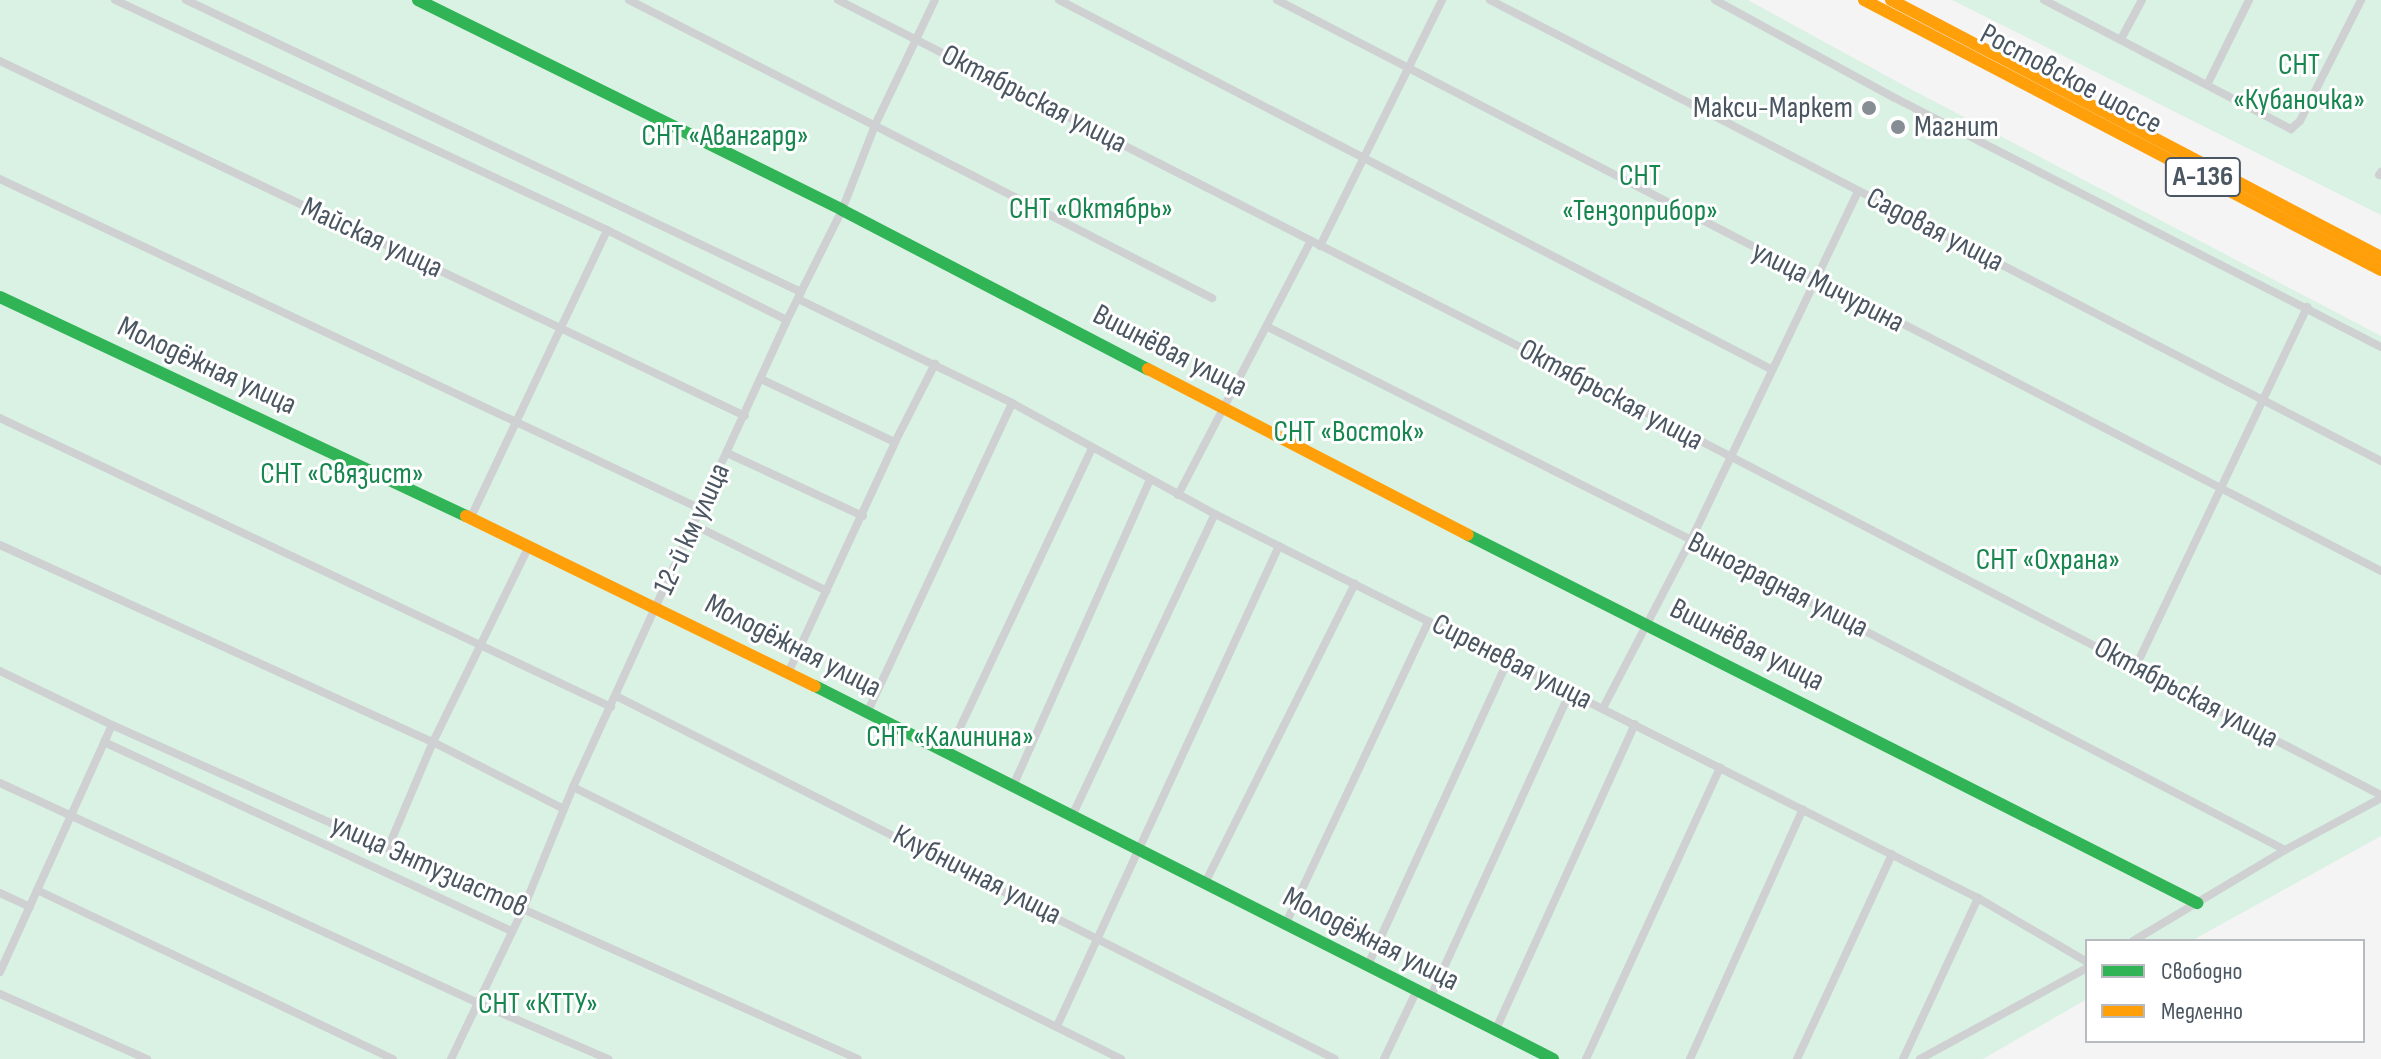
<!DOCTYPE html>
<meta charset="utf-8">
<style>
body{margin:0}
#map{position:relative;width:2381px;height:1059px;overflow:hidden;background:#f4f4f4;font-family:"Sofia Sans Condensed",sans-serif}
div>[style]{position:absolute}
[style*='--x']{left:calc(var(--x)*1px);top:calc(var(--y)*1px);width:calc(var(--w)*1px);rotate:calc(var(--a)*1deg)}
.green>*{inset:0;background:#d9f2e3}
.street>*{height:8px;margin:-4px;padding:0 4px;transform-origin:4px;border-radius:4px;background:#ced0d2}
.fast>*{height:12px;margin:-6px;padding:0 6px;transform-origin:6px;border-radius:6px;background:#30b455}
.slow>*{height:12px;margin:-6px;padding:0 6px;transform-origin:6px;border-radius:6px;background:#ff9f0a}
.dots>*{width:22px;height:22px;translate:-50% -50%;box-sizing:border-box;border:4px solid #fff;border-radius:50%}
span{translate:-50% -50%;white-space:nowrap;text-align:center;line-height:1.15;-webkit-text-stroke:6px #fff;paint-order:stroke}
.shield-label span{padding:2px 6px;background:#fff;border:2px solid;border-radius:6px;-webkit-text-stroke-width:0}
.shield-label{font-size:28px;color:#4a5661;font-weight:700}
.park-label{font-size:30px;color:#17864f}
.street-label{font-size:30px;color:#4a5661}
.poi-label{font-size:30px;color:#4a5661}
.right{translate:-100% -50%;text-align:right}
.left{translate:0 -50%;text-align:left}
.legend{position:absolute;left:2085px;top:939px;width:280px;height:104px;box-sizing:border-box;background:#fff;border:2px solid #b7bbc0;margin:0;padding:10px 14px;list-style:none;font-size:24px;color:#4a5661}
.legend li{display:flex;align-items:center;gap:16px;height:40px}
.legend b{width:40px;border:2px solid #b7bbc0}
</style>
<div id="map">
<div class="green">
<i style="clip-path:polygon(0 0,1748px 0,1905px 86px,2381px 336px,2381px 836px,2191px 941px,2087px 941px,2087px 999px,1983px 1059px,0 1059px)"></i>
<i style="clip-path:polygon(1952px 0,2381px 0,2381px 215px)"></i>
</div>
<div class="street">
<i style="--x:115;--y:0;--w:543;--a:25.06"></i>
<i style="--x:607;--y:230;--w:201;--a:26.6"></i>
<i style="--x:186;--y:0;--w:681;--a:25.4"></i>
<i style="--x:629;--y:0;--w:655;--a:27.07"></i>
<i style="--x:838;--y:0;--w:772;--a:26.96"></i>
<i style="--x:1526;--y:350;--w:964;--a:27.5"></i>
<i style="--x:1059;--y:0;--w:802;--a:27.4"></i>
<i style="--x:1277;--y:0;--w:1243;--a:27.35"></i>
<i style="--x:1490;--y:0;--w:1003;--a:27.36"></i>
<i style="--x:1715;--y:0;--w:205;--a:28.6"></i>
<i style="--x:1895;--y:98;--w:546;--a:27.13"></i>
<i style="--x:2044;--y:0;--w:279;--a:27.6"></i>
<i style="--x:2291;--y:129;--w:12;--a:-42"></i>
<i style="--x:2300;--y:121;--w:136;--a:-63.2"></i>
<i style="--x:2121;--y:39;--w:44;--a:-61.7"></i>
<i style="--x:0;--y:61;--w:825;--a:25.48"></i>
<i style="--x:2208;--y:83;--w:93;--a:-63.7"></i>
<i style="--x:2379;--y:175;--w:4;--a:-56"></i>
<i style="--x:0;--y:179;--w:775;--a:25.21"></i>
<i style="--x:1320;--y:246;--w:275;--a:-63.6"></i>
<i style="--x:798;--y:299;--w:238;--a:25.9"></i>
<i style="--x:1012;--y:403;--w:231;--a:28.7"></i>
<i style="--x:1215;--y:514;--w:854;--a:26.72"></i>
<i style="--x:1978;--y:898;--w:126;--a:30.4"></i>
<i style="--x:1268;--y:327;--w:474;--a:26.7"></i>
<i style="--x:1691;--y:540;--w:670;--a:27.56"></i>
<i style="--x:761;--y:379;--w:148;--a:25.2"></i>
<i style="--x:0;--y:418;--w:676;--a:25.31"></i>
<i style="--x:727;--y:453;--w:150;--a:24.9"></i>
<i style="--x:1178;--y:495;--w:287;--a:-62.4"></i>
<i style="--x:470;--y:519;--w:320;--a:-64.6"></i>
<i style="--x:694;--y:525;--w:148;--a:26.4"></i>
<i style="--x:0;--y:545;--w:476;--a:24.5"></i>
<i style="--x:433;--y:742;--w:147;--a:27.1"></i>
<i style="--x:2136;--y:666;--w:398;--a:-64.5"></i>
<i style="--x:0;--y:671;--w:124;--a:25.7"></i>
<i style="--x:112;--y:725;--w:817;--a:24.12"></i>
<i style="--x:788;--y:673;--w:255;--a:-65.1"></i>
<i style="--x:895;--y:442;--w:88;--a:-62.9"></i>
<i style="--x:616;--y:696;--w:805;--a:26.79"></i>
<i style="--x:1603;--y:708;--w:190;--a:-62.4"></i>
<i style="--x:1691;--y:540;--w:387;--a:-64.4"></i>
<i style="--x:867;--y:713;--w:342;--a:-64.9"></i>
<i style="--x:104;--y:742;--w:450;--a:24.9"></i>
<i style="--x:948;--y:753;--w:337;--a:-64.7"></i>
<i style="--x:0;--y:783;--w:526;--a:24.71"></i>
<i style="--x:478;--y:1003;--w:142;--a:23.3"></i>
<i style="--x:1013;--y:786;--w:335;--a:-65.9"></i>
<i style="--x:573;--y:787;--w:612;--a:26.4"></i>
<i style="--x:1073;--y:814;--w:332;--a:-64.7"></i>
<i style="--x:388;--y:848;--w:115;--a:-67"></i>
<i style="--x:433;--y:742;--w:218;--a:-63.9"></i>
<i style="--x:1205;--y:883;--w:335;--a:-63.4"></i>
<i style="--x:37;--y:890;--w:394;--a:25.4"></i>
<i style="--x:0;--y:893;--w:33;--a:25"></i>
<i style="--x:1285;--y:925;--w:336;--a:-64.7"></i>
<i style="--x:2133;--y:941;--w:177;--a:-30.9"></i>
<i style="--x:2285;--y:850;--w:109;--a:-28.4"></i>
<i style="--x:1367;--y:967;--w:337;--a:-65.3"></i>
<i style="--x:0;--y:972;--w:271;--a:-65.6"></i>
<i style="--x:0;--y:994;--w:161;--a:23.9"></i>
<i style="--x:1430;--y:998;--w:337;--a:-65.4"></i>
<i style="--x:1057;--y:1026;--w:529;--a:-65.18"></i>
<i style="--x:1496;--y:1029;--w:335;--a:-65.5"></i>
<i style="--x:451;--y:1059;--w:169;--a:-64.3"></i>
<i style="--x:524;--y:907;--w:130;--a:-67.8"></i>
<i style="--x:573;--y:787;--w:514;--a:-65.38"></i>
<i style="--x:787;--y:320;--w:123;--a:-63.4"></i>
<i style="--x:842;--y:210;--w:93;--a:-68.7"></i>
<i style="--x:876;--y:123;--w:136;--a:-64.4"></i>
<i style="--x:1384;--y:1059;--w:74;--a:-64.5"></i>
<i style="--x:1586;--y:1059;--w:321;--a:-65.3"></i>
<i style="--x:1690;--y:1059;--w:274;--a:-65.7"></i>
<i style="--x:1797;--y:1059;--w:226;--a:-65.1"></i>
<i style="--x:1903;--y:1059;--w:178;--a:-65"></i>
<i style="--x:1920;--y:1059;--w:190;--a:-28.6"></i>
</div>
<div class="fast">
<i style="--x:418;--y:0;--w:473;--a:26.3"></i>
<i style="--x:842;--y:210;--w:345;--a:27.5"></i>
<i style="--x:0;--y:297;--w:515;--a:25.17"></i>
<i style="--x:1468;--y:535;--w:817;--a:26.78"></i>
<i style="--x:815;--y:686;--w:827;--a:26.81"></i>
</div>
<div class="slow">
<i style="--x:1864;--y:0;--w:583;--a:27.58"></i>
<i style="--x:1891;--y:0;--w:553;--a:27.68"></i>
<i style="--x:1148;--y:369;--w:360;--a:27.4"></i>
<i style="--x:466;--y:516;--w:388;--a:26"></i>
</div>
<div class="dots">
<i style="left:1869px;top:108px;background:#868d94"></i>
<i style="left:1898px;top:127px;background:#868d94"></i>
</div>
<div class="shield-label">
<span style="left:2203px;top:177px">А-136</span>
</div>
<div class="park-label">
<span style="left:2299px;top:82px">СНТ<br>«Кубаночка»</span>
<span style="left:725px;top:136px">СНТ «Авангард»</span>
<span style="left:1640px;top:193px">СНТ<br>«Тензоприбор»</span>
<span style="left:1091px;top:209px">СНТ «Октябрь»</span>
<span style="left:1349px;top:432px">СНТ «Восток»</span>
<span style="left:342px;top:474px">СНТ «Связист»</span>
<span style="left:2048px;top:560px">СНТ «Охрана»</span>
<span style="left:950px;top:737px">СНТ «Калинина»</span>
<span style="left:538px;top:1004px">СНТ «КТТУ»</span>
</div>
<div class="street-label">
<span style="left:2071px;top:79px;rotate:28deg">Ростовское шоссе</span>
<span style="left:1034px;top:99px;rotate:27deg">Октябрьская улица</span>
<span style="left:1935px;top:230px;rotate:27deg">Садовая улица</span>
<span style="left:372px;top:238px;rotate:25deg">Майская улица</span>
<span style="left:1828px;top:287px;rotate:27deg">улица Мичурина</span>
<span style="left:1170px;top:351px;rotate:27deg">Вишнёвая улица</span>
<span style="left:207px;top:366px;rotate:25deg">Молодёжная улица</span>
<span style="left:1611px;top:395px;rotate:28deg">Октябрьская улица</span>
<span style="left:692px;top:529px;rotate:-65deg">12-й км улица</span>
<span style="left:1778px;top:585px;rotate:27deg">Виноградная улица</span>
<span style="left:1747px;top:645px;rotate:27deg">Вишнёвая улица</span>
<span style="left:793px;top:646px;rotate:27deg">Молодёжная улица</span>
<span style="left:1512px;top:662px;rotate:27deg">Сиреневая улица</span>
<span style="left:2186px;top:693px;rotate:28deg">Октябрьская улица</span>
<span style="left:429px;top:866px;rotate:24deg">улица Энтузиастов</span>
<span style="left:977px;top:875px;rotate:27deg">Клубничная улица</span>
<span style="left:1371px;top:939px;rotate:27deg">Молодёжная улица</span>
</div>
<div class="poi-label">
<span class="right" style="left:1853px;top:108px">Макси-Маркет</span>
<span class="left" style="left:1914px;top:127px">Магнит</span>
</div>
<ul class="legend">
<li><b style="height:10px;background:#30b455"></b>Свободно</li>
<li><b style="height:10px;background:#ff9f0a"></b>Медленно</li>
</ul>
</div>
